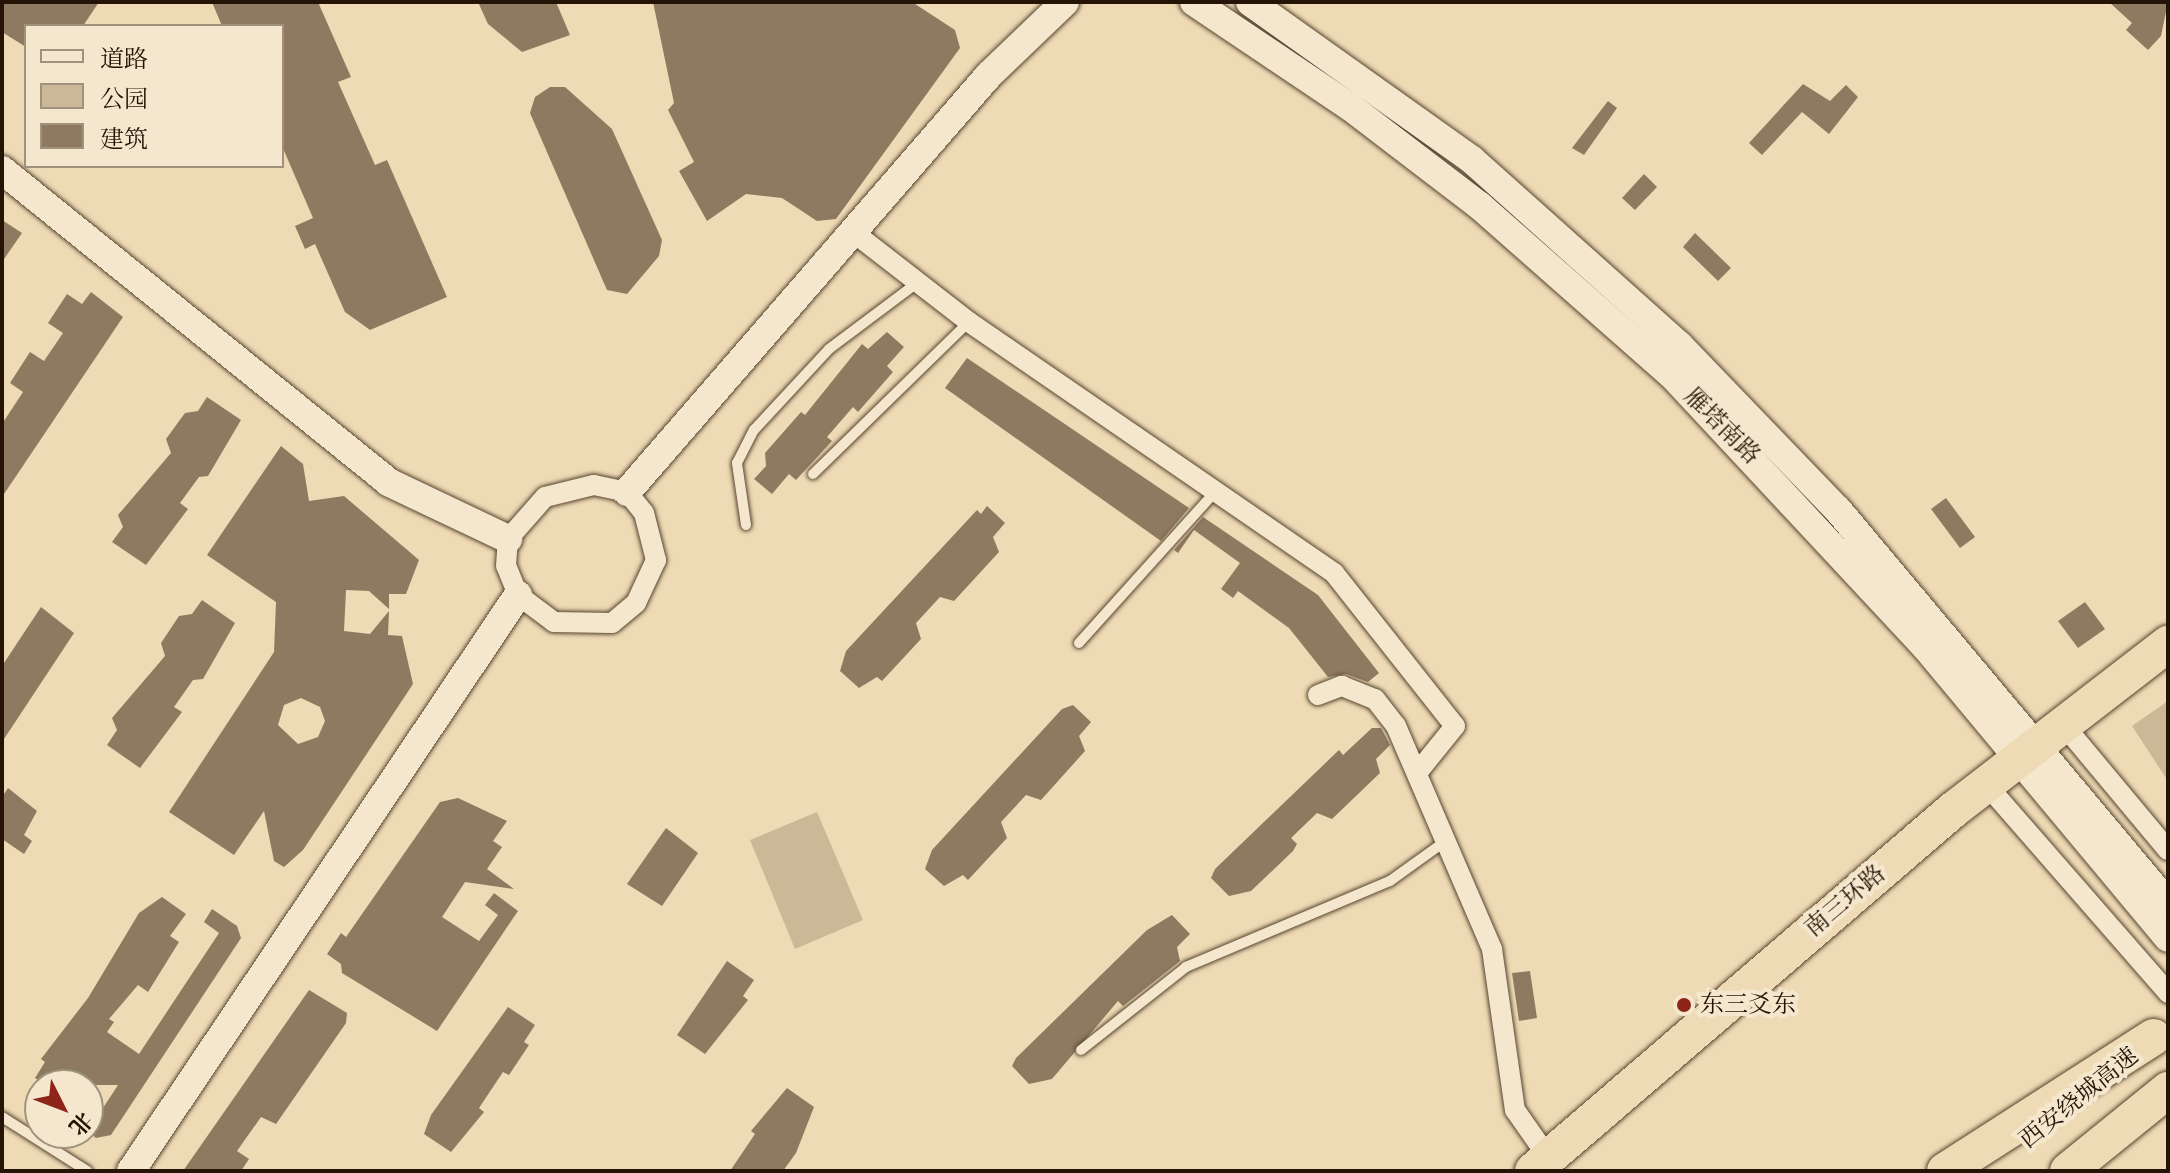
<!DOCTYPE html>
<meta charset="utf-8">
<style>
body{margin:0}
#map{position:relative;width:2170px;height:1173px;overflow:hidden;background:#eedab4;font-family:"IM FELL Great Primer","Noto Serif SC",serif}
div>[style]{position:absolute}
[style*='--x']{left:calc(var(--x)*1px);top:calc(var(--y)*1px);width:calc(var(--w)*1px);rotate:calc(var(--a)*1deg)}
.green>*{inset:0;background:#ccb896}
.building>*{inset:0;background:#8e7a60}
.roads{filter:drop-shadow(0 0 2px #574531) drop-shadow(0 0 2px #574531)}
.lane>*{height:10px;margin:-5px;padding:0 5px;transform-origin:5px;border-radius:5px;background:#f4e7ce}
.street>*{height:20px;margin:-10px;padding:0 10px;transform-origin:10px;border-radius:10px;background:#f4e7ce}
.secondary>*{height:28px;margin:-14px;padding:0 14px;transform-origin:14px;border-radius:14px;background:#f4e7ce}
.highway>*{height:36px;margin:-18px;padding:0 18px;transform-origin:18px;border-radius:18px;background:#eedab4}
.dots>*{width:22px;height:22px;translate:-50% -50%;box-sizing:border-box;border:4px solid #f4e7ce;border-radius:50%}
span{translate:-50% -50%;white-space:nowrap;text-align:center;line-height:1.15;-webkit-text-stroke:8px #f4e7ce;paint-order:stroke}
.street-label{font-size:24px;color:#251305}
.poi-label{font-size:24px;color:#251305}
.left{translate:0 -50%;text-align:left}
.frame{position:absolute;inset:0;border:4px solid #251305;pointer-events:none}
.legend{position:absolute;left:24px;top:24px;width:260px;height:144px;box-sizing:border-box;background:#f4e7ce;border:2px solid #a1927e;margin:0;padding:10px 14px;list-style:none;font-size:24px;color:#251305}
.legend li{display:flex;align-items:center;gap:16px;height:40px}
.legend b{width:40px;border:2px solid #a1927e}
.north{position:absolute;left:24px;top:1069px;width:80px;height:80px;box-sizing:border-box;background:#f4e7ce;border:2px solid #a1927e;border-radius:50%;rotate:132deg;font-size:22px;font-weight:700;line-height:32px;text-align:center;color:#251305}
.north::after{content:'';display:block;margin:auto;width:28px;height:36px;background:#8f2418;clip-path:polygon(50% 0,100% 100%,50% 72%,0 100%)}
</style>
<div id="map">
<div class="green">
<i style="clip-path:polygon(2168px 701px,2168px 781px,2132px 726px)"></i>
<i style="clip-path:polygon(817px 812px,863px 920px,795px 949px,750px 840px)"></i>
</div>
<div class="building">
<i style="clip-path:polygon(2px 2px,99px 2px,83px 26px,26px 26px,26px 47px,2px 32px)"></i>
<i style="clip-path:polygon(212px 2px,318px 2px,351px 77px,338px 82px,375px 165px,387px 160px,447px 297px,370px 330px,345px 312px,315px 244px,305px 249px,295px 226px,313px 218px,282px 146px,282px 26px,222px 26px)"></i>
<i style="clip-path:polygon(478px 2px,556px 2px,570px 35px,522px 52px,488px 24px)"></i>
<i style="clip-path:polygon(653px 2px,912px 2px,955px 30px,960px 48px,836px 219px,817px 221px,782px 198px,746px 194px,707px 221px,679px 171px,694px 162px,668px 110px,674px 103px)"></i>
<i style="clip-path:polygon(2109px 2px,2168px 2px,2161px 36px,2148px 50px,2126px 30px,2132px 23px)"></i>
<i style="clip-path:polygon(1803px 84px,1830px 101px,1846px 85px,1858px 97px,1829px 134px,1802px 112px,1762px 155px,1749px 143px)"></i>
<i style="clip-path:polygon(550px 87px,565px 87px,612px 129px,662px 240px,659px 256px,627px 294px,607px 290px,530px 113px,535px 97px)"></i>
<i style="clip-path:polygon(1608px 101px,1617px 108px,1584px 155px,1572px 148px)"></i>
<i style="clip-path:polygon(1644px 174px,1657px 187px,1635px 210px,1622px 198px)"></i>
<i style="clip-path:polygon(2px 220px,22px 233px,2px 262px)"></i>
<i style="clip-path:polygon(1695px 233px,1731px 268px,1718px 281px,1683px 247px)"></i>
<i style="clip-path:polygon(91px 292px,123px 317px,2px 497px,2px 424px,23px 392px,10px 383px,30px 352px,44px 361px,63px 333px,48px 323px,67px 294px,82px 304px)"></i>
<i style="clip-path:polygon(887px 332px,904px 347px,887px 366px,893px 372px,858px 412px,853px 407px,827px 437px,832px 441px,796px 480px,789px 474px,772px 494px,754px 479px,766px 466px,765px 453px,801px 412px,805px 415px,862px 344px,868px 349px)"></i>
<i style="clip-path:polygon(967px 358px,1189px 508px,1161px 541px,945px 388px)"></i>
<i style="clip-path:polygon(207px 397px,241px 420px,208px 476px,199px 477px,180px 503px,188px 509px,146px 565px,112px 542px,123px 527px,118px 515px,171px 453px,166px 439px,185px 413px,198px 411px)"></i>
<i style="clip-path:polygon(evenodd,281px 446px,303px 464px,309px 501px,344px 496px,419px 560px,406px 594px,389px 594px,389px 609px,369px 591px,346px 590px,344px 631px,370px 634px,389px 611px,388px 635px,402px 636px,413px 684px,303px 850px,284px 867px,274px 861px,264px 811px,234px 855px,169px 812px,274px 652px,276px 602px,207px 555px,281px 446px,301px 698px,320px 707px,325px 721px,318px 737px,298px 744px,278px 725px,284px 705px,301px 698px)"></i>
<i style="clip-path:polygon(1946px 498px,1975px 537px,1960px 548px,1931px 509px)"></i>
<i style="clip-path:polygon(987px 506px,1005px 523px,993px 537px,999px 552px,954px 601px,940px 597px,916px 623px,921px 639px,882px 681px,877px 677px,859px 688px,840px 671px,846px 651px,977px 510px,981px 514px)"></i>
<i style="clip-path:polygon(1203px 517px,1318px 595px,1379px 673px,1368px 682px,1346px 674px,1328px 677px,1289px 628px,1238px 591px,1233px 598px,1221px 589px,1240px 563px,1194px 530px,1178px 553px,1174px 550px)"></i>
<i style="clip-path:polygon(202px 600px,235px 623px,203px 679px,193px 680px,174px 707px,182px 712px,140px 768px,107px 745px,117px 730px,112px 718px,165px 656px,161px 643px,179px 616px,192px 614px)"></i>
<i style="clip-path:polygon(2085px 602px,2105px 629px,2078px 648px,2058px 621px)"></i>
<i style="clip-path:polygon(41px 607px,74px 633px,2px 742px,2px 666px)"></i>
<i style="clip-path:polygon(1073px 705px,1091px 722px,1079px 736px,1085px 751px,1041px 800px,1026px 795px,1001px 822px,1007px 838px,968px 880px,963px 875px,944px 886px,925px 869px,932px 850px,1062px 709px)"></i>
<i style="clip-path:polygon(1372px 728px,1381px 728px,1390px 745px,1376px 759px,1380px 773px,1332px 819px,1317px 813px,1291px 838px,1297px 844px,1293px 851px,1251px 891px,1229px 896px,1211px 878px,1215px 869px,1339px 750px,1343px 755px)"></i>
<i style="clip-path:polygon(8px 788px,37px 811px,24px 835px,32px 841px,24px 854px,2px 839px,2px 797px)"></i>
<i style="clip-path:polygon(458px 798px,507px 821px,493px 841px,502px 847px,487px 869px,514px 889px,465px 882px,442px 917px,479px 941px,498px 915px,485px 905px,494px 893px,518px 911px,437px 1031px,342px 973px,341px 964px,327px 954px,341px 933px,346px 937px,440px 802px)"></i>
<i style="clip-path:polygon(666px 828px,698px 853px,662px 906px,627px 884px)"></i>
<i style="clip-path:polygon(162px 897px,186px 914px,170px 936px,179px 942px,148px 992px,138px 985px,109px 1019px,114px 1022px,107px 1032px,139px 1054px,219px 933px,204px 922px,212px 909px,237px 926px,241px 938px,111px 1135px,96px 1138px,88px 1131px,118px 1085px,45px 1085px,35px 1078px,45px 1062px,41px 1059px,88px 998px,139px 913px)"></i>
<i style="clip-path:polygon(1172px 915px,1190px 934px,1177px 947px,1180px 961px,1123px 1006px,1118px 1001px,1052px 1079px,1029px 1084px,1012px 1066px,1016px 1058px,1147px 930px)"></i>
<i style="clip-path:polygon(727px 961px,754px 980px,743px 996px,748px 1000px,705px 1054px,677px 1035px)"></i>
<i style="clip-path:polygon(1530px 971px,1537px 1018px,1519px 1021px,1512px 973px)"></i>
<i style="clip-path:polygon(309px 990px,347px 1013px,346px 1023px,276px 1124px,261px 1117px,237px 1151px,249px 1159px,241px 1171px,183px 1171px)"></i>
<i style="clip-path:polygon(508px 1007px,535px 1025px,524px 1042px,529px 1045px,509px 1075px,503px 1072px,479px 1108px,484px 1112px,451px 1152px,424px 1134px,431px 1115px)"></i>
<i style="clip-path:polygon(787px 1088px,814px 1107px,796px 1153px,783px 1171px,730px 1171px,755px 1134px,751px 1131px)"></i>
</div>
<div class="roads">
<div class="lane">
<i style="--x:813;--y:474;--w:218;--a:-44.3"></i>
<i style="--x:746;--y:525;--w:63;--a:-98.3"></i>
<i style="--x:737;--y:463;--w:37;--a:-63"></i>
<i style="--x:754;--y:430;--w:110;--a:-47.2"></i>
<i style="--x:829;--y:349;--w:110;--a:-36.9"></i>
<i style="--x:1079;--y:643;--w:203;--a:-48"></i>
<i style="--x:1081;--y:1050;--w:134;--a:-38.3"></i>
<i style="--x:1186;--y:967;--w:221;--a:-22.9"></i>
<i style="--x:1390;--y:881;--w:70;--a:-35.7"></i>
<i style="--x:2;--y:1117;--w:101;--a:32.4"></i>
</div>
<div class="street">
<i style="--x:853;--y:232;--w:147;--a:37.8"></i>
<i style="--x:969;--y:322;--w:443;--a:34.5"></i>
<i style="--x:1334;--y:573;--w:195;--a:51.7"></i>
<i style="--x:1455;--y:726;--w:60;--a:129"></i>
<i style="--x:594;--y:485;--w:34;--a:12"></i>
<i style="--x:627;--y:492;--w:27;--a:51"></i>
<i style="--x:644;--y:513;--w:49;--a:75.7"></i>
<i style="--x:656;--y:560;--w:47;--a:114.9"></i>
<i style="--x:636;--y:603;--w:31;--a:140"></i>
<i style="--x:612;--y:623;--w:58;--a:-179"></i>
<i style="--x:554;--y:622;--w:45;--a:-143.1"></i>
<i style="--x:518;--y:595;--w:31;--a:-112"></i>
<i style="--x:506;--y:566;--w:27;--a:-86"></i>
<i style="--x:508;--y:539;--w:56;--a:-48.6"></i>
<i style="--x:545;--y:497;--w:50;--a:-13.8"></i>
<i style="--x:1318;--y:695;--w:26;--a:-21"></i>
<i style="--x:1342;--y:686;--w:35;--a:22"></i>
<i style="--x:1375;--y:699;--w:34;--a:52"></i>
<i style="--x:1396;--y:726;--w:243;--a:66.7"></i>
<i style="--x:1492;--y:949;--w:163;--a:81.9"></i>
<i style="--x:1515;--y:1110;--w:57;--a:54.9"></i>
<i style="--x:2062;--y:723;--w:165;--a:50.2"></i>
<i style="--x:1985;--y:783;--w:279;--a:48.9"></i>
</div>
<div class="secondary">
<i style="--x:1194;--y:2;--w:187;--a:33.9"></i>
<i style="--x:1349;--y:106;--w:165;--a:37.4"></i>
<i style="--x:1480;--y:206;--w:256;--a:41.4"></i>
<i style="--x:1672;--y:375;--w:369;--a:47"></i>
<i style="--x:1924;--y:645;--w:381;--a:50.2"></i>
<i style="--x:1250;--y:2;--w:272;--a:35.4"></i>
<i style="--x:1472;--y:160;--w:278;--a:41.8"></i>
<i style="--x:1679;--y:345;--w:229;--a:46.1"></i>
<i style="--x:1838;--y:510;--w:514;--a:50.05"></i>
<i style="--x:2;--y:170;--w:496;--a:38.9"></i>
<i style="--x:388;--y:482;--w:133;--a:25.4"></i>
<i style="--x:627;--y:492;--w:552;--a:-49.04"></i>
<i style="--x:989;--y:75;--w:105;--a:-43.8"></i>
<i style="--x:131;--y:1171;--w:694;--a:-56.1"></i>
</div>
<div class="highway">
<i style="--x:1533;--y:1171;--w:554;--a:-40.68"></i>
<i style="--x:1953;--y:810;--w:272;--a:-37.7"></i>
<i style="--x:1945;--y:1171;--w:248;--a:-32.7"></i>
<i style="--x:2068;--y:1171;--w:129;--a:-39"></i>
</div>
</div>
<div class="dots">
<i style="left:1684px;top:1005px;background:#8f2418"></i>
</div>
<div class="street-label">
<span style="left:1722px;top:426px;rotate:45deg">雁塔南路</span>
<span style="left:1845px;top:901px;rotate:-40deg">南三环路</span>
<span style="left:2079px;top:1098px;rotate:-39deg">西安绕城高速</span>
</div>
<div class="poi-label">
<span class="left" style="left:1700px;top:1005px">东三爻东</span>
</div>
<div class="frame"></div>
<ul class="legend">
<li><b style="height:10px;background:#f4e7ce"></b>道路</li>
<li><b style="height:22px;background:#ccb896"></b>公园</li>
<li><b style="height:22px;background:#8e7a60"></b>建筑</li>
</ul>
<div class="north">北</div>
</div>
